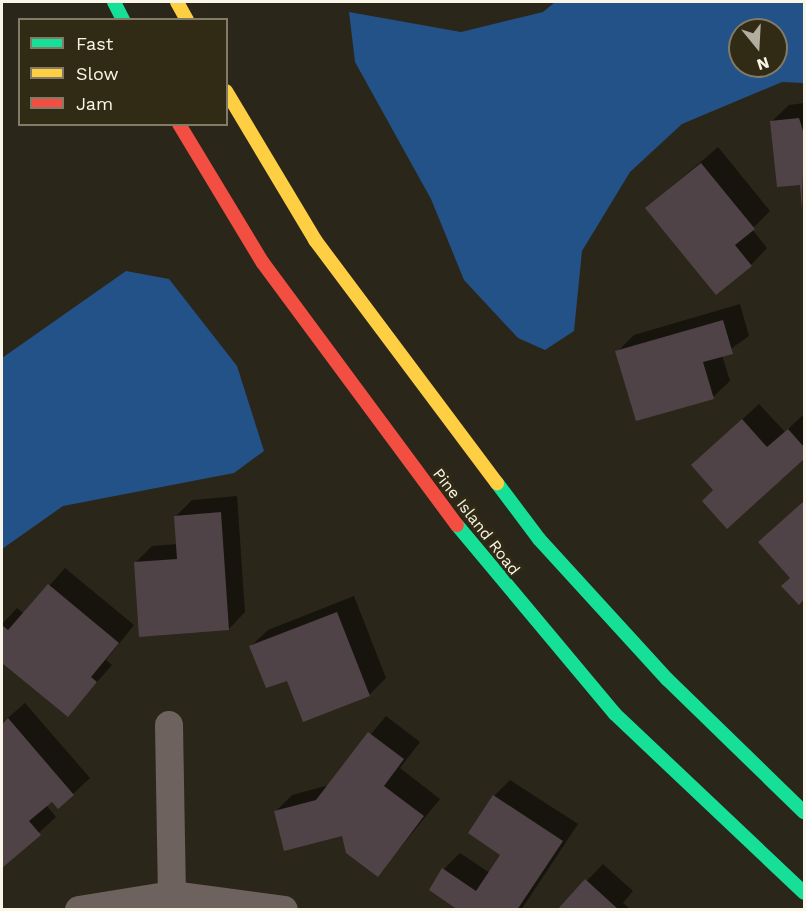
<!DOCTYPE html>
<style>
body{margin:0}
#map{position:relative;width:806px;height:911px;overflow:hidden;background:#2b261a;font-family:"Work Sans",sans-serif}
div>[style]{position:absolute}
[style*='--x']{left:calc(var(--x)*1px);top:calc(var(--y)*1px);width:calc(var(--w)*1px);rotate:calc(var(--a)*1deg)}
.water>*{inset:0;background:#225287}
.shadow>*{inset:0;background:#0007}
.building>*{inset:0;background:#4f4348}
.street>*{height:28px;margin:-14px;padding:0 14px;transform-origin:14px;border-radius:14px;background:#6d625e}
.fast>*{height:14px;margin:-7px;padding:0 7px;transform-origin:7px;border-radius:7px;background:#16e098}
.slow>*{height:14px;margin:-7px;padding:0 7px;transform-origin:7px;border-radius:7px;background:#ffcf43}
.jam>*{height:14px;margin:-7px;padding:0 7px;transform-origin:7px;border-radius:7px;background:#f24e42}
span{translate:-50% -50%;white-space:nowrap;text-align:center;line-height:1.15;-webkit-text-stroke:6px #312a14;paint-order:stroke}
.street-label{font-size:16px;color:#f9f5e7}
.frame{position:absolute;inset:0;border:3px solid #f9f5e7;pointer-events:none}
.legend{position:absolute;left:18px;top:18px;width:210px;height:108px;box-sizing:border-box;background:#312a14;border:2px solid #817b68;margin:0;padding:8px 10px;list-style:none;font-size:18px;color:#f9f5e7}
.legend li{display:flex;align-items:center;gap:12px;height:30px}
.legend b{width:30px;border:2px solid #817b68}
.north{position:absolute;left:728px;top:18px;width:60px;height:60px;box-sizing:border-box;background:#312a14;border:2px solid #817b68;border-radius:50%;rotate:162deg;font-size:16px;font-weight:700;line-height:24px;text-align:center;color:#f9f5e7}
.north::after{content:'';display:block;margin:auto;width:21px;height:27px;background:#b1ad9f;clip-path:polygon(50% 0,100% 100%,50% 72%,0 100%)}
</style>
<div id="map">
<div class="water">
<i style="clip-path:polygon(evenodd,555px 2px,804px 2px,804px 83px,782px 82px,682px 124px,630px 172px,582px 251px,574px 331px,545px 350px,518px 338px,464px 280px,431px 199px,355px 62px,349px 12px,461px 32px,543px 12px,555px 2px,740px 30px,776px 30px,776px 66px,740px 66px,740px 30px)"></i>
<i style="clip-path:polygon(126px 271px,169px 279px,237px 366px,264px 451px,234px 473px,63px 506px,2px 549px,2px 358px)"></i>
</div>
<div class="shadow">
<i style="clip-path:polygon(804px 103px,804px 208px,801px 184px,772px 121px,789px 105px)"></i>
<i style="clip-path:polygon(718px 147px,770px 211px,752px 229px,767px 248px,751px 265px,647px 208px)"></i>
<i style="clip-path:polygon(740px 304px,749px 336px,722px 355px,730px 381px,713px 397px,617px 352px,634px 335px)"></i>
<i style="clip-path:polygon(759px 404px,785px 432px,804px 414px,804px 457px,727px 527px,710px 449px)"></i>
<i style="clip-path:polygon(237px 496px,245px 612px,229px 629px,135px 563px,152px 546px,178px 544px,176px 516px,192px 500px)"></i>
<i style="clip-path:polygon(804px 501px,804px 597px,799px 603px,792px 578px,760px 542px)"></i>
<i style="clip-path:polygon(65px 568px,134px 625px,106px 660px,112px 665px,68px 715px,2px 661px,2px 624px,17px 608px,24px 614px)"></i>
<i style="clip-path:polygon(354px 596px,386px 678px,369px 695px,288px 679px,251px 646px,268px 630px)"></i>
<i style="clip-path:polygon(25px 703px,90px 778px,73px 794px,46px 805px,56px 817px,2px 866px,2px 723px)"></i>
<i style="clip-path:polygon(386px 716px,420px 742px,400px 768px,440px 799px,378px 875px,343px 834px,276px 811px,292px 795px,329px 785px)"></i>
<i style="clip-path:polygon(510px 780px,578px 824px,521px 910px,461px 910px,444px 869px,460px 853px,490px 873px,502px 854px,494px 796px)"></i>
<i style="clip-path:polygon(603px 864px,633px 891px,623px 903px,631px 910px,559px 910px)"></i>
</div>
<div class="building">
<i style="clip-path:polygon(799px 118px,804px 134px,802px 210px,800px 185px,777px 187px,770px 121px)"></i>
<i style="clip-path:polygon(701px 163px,755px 229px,735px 245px,752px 266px,716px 295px,645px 208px)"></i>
<i style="clip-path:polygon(723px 320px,733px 354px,703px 362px,714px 399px,636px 421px,615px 351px)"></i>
<i style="clip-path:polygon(742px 419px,767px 447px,788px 429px,804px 447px,804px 459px,727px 529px,702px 501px,713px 490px,691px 465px)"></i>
<i style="clip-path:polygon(804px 501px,804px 599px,799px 605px,781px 586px,790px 578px,758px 542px)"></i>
<i style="clip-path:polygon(221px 512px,229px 630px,139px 637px,134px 562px,177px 559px,174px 516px)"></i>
<i style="clip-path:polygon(48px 584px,119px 643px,91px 677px,97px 682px,68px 717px,2px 663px,2px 625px,8px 630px)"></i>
<i style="clip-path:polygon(337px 612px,370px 696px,303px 722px,287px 681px,266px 688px,249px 646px)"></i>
<i style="clip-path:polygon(8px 718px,74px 795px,58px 809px,52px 802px,29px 821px,41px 835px,2px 868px,2px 724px)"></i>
<i style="clip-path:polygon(368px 732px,404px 759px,384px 786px,424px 816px,378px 877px,346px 853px,342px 836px,284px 851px,274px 811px,316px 800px)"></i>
<i style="clip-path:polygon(493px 795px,563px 841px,517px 910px,458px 910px,429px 890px,442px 868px,476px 891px,500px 855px,468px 833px)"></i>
<i style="clip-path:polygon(585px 879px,619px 910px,557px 910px)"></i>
</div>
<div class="street">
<i style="--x:169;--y:725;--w:170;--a:89"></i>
<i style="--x:79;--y:910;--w:94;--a:-9.2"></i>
<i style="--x:172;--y:895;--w:113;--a:7.6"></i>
</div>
<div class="fast">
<i style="--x:114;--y:2;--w:20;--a:63"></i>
<i style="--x:497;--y:483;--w:70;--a:53.1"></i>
<i style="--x:539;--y:539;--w:190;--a:47.6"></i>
<i style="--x:667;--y:679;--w:191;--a:44.2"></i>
<i style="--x:457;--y:525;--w:246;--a:50.1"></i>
<i style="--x:615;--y:714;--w:260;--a:43.4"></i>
</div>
<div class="slow">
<i style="--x:177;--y:2;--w:21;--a:61"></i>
<i style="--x:226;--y:91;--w:174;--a:59.1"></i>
<i style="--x:315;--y:240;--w:304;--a:53.2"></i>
</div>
<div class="jam">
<i style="--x:179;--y:124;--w:162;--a:58.9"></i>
<i style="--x:263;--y:263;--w:326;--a:53.5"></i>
</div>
<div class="street-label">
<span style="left:476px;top:522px;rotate:52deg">Pine Island Road</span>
</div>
<div class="frame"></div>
<ul class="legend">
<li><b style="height:8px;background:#16e098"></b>Fast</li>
<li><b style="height:8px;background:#ffcf43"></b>Slow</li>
<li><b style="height:8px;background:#f24e42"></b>Jam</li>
</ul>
<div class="north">N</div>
</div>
